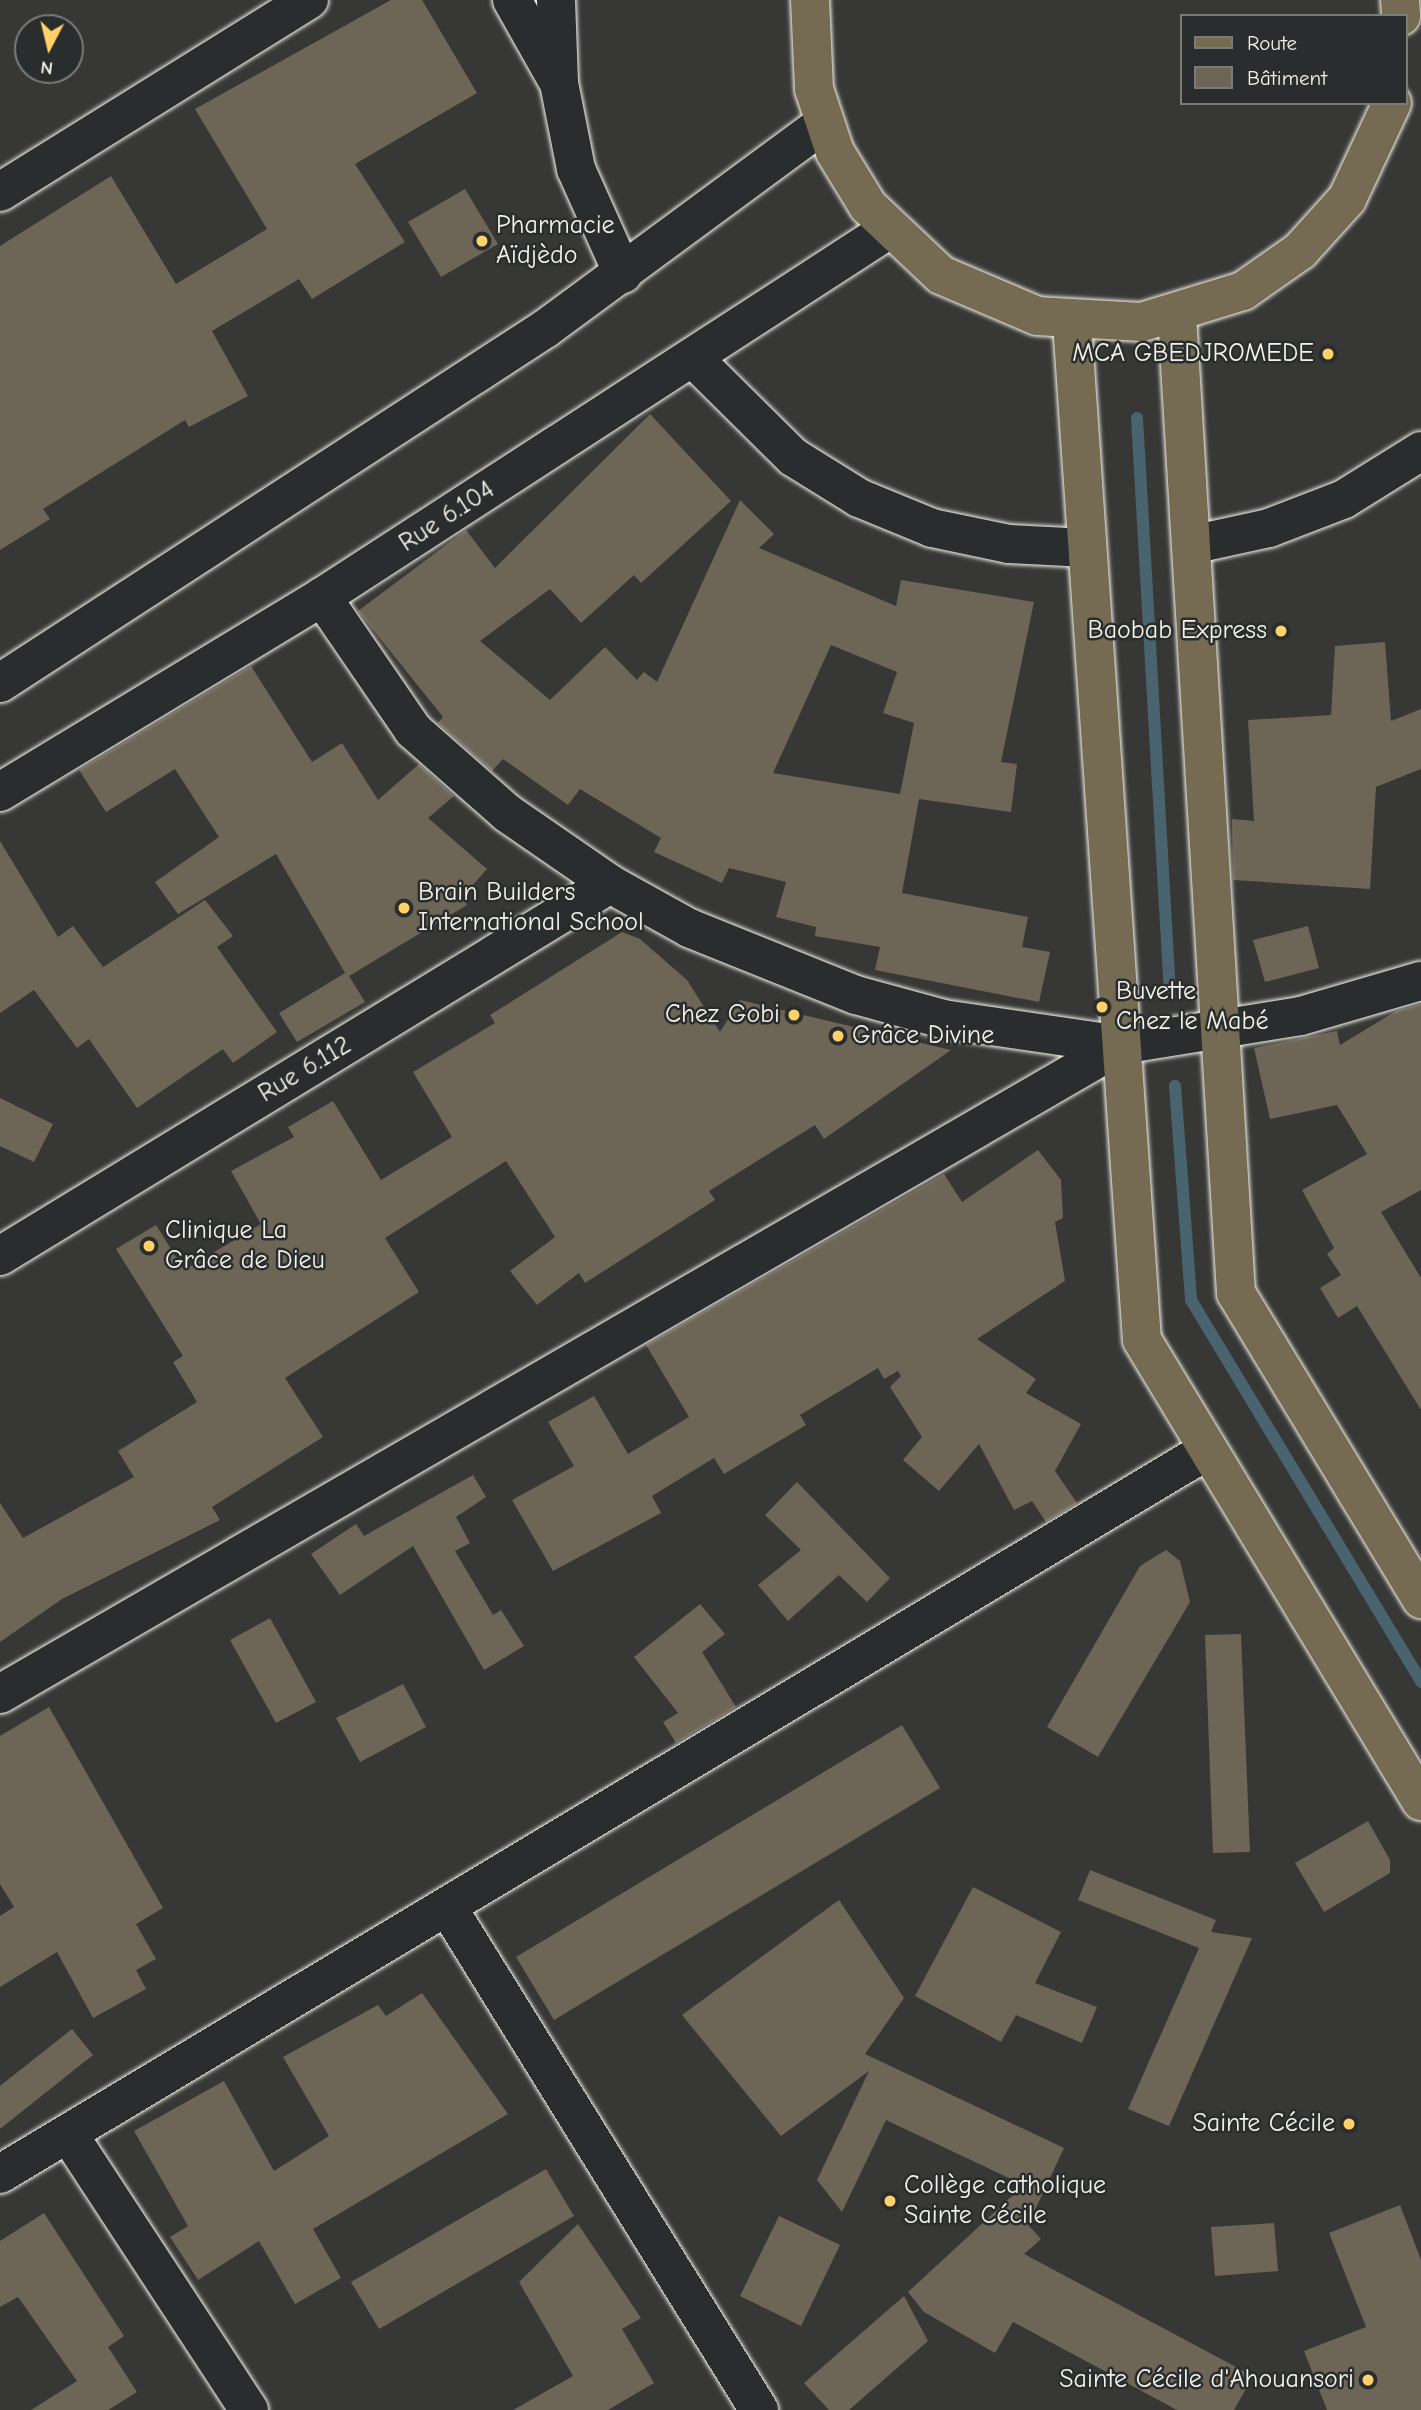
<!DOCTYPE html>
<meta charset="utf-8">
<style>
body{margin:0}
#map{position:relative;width:1421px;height:2410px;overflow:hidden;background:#373836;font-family:"Comic Neue",sans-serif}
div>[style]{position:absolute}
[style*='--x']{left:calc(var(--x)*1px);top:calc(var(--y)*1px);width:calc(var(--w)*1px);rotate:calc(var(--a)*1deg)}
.stream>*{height:12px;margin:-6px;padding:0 6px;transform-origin:6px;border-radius:6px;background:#4a646f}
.building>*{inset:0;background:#6d6555}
.roads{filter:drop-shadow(0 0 2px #f4f1e8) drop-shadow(0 0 2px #f4f1e8)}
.minor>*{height:38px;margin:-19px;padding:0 19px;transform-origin:19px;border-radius:19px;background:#2a2d2e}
.major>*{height:38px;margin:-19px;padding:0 19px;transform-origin:19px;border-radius:19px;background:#746b52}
.dots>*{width:19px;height:19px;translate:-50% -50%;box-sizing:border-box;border:4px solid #2a2d2e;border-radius:50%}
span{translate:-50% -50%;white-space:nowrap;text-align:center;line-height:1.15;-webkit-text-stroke:5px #2a2d2e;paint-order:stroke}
.poi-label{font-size:26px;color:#f4f1e8}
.left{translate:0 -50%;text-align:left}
.right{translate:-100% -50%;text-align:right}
.street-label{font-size:26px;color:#f4f1e8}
.legend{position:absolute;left:1180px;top:14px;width:228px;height:91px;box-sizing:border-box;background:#2a2d2e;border:2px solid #7b7b78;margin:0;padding:9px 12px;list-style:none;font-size:21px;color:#f4f1e8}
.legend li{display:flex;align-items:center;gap:14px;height:35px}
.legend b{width:35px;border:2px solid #7b7b78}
.north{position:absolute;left:14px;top:14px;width:70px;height:70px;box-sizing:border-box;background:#2a2d2e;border:2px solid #7b7b78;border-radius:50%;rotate:187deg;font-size:19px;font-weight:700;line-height:28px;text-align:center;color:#f4f1e8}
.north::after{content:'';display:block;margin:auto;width:24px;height:32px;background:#ffd166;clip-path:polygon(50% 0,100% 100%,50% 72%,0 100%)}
</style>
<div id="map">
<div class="stream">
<i style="--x:1137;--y:418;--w:577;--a:86.72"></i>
<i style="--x:1175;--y:1086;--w:215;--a:85.7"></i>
<i style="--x:1191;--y:1300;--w:446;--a:58.9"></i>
</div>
<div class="building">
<i style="clip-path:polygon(391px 0,422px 0,477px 93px,355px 164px,405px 242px,312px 299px,299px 279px,212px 331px,248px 396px,189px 427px,185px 420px,43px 509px,50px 519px,0 550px,0 246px,111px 176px,176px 284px,267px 229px,195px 109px)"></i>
<i style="clip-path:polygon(465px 189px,498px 244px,441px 277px,408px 222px)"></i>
<i style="clip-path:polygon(evenodd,650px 414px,731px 501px,641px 583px,634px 575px,581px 623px,550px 589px,480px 641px,550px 700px,605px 647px,637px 680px,644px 672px,657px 682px,740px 500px,774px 534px,759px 548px,896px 606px,901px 580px,1034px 602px,1001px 762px,1017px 764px,1011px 812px,919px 799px,902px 893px,1028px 917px,1022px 947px,1050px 952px,1039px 1002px,875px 970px,880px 947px,815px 936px,816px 927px,776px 917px,786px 882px,729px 868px,722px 883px,654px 852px,661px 838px,580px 789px,568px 805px,503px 759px,492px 771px,438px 723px,443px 717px,358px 611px,466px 530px,495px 568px,650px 414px,831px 645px,897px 672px,883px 713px,914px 723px,900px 794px,773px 773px,831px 645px)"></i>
<i style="clip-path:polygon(1385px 642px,1391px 721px,1421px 709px,1421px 769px,1376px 787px,1370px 889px,1233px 880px,1232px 819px,1254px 821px,1248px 720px,1331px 715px,1335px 646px)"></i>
<i style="clip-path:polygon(251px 666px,312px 762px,342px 743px,378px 800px,419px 764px,454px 796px,428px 818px,487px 869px,462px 897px,467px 905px,349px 976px,365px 1002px,297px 1042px,279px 1013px,345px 973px,276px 854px,178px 914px,155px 882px,219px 837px,175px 769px,106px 812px,79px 770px)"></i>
<i style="clip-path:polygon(0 841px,58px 937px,73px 926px,103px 967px,205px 900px,233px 936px,217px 947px,277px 1032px,233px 1063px,223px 1049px,137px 1108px,89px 1039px,77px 1048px,34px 990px,0 1013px)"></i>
<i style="clip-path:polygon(1308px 926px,1319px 968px,1265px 982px,1253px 940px)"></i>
<i style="clip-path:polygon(622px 932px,640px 939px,687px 980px,720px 1032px,740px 1000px,951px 1050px,824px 1139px,815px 1125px,709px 1191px,715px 1200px,585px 1283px,579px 1273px,537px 1305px,510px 1271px,555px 1237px,506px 1161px,385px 1238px,419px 1292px,285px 1378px,323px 1437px,212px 1507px,220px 1520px,62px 1599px,0 1642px,0 1503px,23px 1538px,134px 1477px,118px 1451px,197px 1402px,173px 1362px,183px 1356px,116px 1249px,156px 1225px,184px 1270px,261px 1224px,231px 1171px,294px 1137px,288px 1127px,333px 1101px,381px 1180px,452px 1137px,413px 1072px,495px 1023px,490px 1015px)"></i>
<i style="clip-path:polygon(1421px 1004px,1421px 1190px,1381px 1212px,1421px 1278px,1421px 1410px,1357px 1306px,1338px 1318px,1320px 1288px,1341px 1275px,1327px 1254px,1334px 1248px,1302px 1190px,1367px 1154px,1337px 1105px,1270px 1119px,1254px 1048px,1337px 1031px,1340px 1045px,1396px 1011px)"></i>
<i style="clip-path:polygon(0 1098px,53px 1124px,34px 1162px,0 1146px)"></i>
<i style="clip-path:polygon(1038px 1150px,1061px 1180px,1063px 1218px,1055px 1222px,1065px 1281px,977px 1339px,1036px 1379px,1026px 1393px,1081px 1424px,1055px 1471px,1077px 1503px,1046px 1522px,1032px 1501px,1014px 1510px,979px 1444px,939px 1491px,903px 1460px,922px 1437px,890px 1387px,901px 1376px,898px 1371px,884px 1379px,878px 1368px,800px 1415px,806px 1425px,724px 1474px,714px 1458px,652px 1496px,661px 1513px,553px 1571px,512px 1500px,574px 1466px,548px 1422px,594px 1396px,628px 1454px,689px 1417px,646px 1345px,944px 1174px,962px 1202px)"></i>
<i style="clip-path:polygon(473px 1475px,486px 1497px,456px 1517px,470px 1543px,455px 1551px,493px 1615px,501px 1610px,524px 1646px,484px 1670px,413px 1546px,340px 1595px,311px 1554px,356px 1524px,364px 1536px)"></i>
<i style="clip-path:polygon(797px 1482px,890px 1578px,867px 1602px,839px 1575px,788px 1621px,758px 1585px,801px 1550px,765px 1515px)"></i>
<i style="clip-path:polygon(1166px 1550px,1180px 1561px,1190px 1602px,1098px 1757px,1047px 1727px,1140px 1566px)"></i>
<i style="clip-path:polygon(700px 1604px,725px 1634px,702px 1652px,736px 1707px,676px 1743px,663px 1722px,678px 1713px,634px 1657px)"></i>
<i style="clip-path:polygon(270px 1618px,316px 1702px,276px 1723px,230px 1640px)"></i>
<i style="clip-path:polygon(1241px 1634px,1250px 1852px,1213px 1853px,1205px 1635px)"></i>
<i style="clip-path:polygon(403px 1684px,426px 1727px,360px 1762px,336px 1718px)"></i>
<i style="clip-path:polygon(49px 1707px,163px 1908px,136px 1924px,156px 1959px,136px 1970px,146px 1989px,93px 2018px,57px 1952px,0 1987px,0 1916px,14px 1907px,0 1884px,0 1736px)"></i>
<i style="clip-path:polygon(902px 1725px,940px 1788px,554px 2020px,516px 1957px)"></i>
<i style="clip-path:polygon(1368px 1821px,1390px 1860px,1390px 1873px,1324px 1912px,1295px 1863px)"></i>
<i style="clip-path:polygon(1090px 1870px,1216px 1920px,1211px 1932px,1252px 1938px,1169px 2126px,1128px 2109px,1199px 1948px,1078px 1900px)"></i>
<i style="clip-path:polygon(973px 1887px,1061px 1932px,1035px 1983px,1097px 2007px,1082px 2043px,1016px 2015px,1001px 2042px,915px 1996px)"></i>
<i style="clip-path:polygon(839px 1900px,904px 1998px,865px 2054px,1064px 2148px,1028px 2225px,1041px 2239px,1024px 2254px,1253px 2376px,1234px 2410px,1177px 2410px,1013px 2322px,995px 2353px,924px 2312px,908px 2292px,1024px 2185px,886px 2120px,842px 2212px,817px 2180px,869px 2071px,781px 2136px,682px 2015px)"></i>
<i style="clip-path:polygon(422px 1993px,508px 2114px,313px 2229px,341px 2278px,295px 2304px,259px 2241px,198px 2280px,170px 2237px,188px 2226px,134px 2131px,224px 2081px,274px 2171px,329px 2136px,283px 2057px,378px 2005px,386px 2016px)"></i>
<i style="clip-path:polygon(72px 2029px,93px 2055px,0 2129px,0 2086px)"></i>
<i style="clip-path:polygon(546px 2169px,574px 2216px,379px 2329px,351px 2282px)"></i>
<i style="clip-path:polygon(1400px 2205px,1421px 2260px,1421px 2410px,1327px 2410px,1304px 2351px,1366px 2327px,1329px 2233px)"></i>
<i style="clip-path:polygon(44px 2213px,124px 2336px,108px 2347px,137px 2392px,108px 2410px,31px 2410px,77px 2381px,18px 2297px,0 2307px,0 2241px)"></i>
<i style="clip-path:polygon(779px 2216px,840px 2245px,801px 2326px,740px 2296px)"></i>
<i style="clip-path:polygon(1274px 2223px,1278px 2271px,1215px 2276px,1211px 2227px)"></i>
<i style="clip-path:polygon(578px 2224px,641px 2318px,622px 2329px,654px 2383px,608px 2410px,513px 2410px,573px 2376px,519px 2282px)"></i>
<i style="clip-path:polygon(904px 2296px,928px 2341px,849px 2410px,829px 2410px,804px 2383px)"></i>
</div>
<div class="roads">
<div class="minor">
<i style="--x:512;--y:0;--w:90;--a:60.6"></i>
<i style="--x:556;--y:0;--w:83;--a:87.9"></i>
<i style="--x:559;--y:83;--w:88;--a:78.8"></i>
<i style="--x:576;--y:169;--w:115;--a:65.9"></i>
<i style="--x:0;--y:192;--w:364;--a:-31.9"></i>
<i style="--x:693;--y:358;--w:141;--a:44.7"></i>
<i style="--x:793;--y:457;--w:78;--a:31.8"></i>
<i style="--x:859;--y:498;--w:79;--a:22.3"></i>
<i style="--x:932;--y:528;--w:79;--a:11.7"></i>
<i style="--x:1009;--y:544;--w:78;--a:2.9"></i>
<i style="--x:1191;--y:545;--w:80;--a:-12.3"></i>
<i style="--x:1269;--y:528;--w:80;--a:-21.1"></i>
<i style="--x:1344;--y:499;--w:91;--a:-31.9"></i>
<i style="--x:322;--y:597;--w:161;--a:55.6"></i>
<i style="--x:413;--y:730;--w:125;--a:41.4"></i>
<i style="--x:507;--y:813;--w:125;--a:34.6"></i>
<i style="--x:610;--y:884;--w:90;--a:29.1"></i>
<i style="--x:689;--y:928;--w:180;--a:21.9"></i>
<i style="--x:856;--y:995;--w:90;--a:15.4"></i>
<i style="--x:943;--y:1019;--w:180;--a:8.3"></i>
<i style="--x:1121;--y:1045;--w:182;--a:-9.2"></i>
<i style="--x:1301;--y:1016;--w:125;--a:-16.3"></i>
<i style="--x:0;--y:683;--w:650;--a:-33.01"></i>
<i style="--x:545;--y:329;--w:347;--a:-36.4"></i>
<i style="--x:0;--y:792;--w:376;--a:-31.2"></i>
<i style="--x:322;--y:597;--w:675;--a:-32.96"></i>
<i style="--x:0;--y:1256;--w:714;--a:-31.38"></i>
<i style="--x:0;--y:1694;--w:1295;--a:-30.07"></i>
<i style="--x:448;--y:1908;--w:591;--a:58.22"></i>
<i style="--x:69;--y:2135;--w:329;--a:56.8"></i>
<i style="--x:0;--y:2174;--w:1408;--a:-30.94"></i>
</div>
<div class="major">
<i style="--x:810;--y:0;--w:89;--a:87.4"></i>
<i style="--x:814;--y:89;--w:66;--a:71.6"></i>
<i style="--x:835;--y:152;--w:63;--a:58.6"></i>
<i style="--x:868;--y:206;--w:100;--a:43.4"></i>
<i style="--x:941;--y:275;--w:104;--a:23.1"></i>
<i style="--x:1037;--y:316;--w:105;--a:3.3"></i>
<i style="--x:1142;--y:322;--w:106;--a:-17.1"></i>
<i style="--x:1243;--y:291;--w:70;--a:-35.1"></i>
<i style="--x:1300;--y:251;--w:70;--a:-47.9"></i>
<i style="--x:1347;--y:199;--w:106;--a:-64.9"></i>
<i style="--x:1400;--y:0;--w:16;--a:86"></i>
<i style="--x:1177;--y:315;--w:980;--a:86.55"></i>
<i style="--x:1236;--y:1293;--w:358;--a:58.8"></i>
<i style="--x:1072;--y:322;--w:1020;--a:86.07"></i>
<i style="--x:1142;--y:1340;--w:539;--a:58.82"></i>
</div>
</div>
<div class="dots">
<i style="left:482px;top:241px;background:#ffd166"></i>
<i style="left:1328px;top:354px;background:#ffd166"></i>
<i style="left:1281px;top:631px;background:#ffd166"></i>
<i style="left:404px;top:908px;background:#ffd166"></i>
<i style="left:1102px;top:1007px;background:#ffd166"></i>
<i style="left:794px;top:1015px;background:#ffd166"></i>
<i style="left:838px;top:1036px;background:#ffd166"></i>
<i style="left:149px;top:1246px;background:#ffd166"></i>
<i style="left:1349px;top:2124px;background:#ffd166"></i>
<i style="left:890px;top:2201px;background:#ffd166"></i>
<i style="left:1368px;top:2380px;background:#ffd166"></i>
</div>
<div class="poi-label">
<span class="left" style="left:496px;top:241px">Pharmacie<br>Aïdjèdo</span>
<span class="right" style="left:1314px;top:354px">MCA GBEDJROMEDE</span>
<span class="right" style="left:1267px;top:631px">Baobab Express</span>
<span class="left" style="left:418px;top:908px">Brain Builders<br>International School</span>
<span class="left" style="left:1116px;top:1007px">Buvette<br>Chez le Mabé</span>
<span class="right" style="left:780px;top:1015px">Chez Gobi</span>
<span class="left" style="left:852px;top:1036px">Grâce Divine</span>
<span class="left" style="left:165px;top:1246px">Clinique La<br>Grâce de Dieu</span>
<span class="right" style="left:1335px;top:2124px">Sainte Cécile</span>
<span class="left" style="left:904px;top:2201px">Collège catholique<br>Sainte Cécile</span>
<span class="right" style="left:1354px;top:2380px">Sainte Cécile d'Ahouansori</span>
</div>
<div class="street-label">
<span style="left:447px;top:517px;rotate:-33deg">Rue 6.104</span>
<span style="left:305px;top:1070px;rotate:-31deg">Rue 6.112</span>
</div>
<ul class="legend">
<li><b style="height:9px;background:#746b52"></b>Route</li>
<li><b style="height:19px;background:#6d6555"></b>Bâtiment</li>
</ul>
<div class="north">N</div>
</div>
